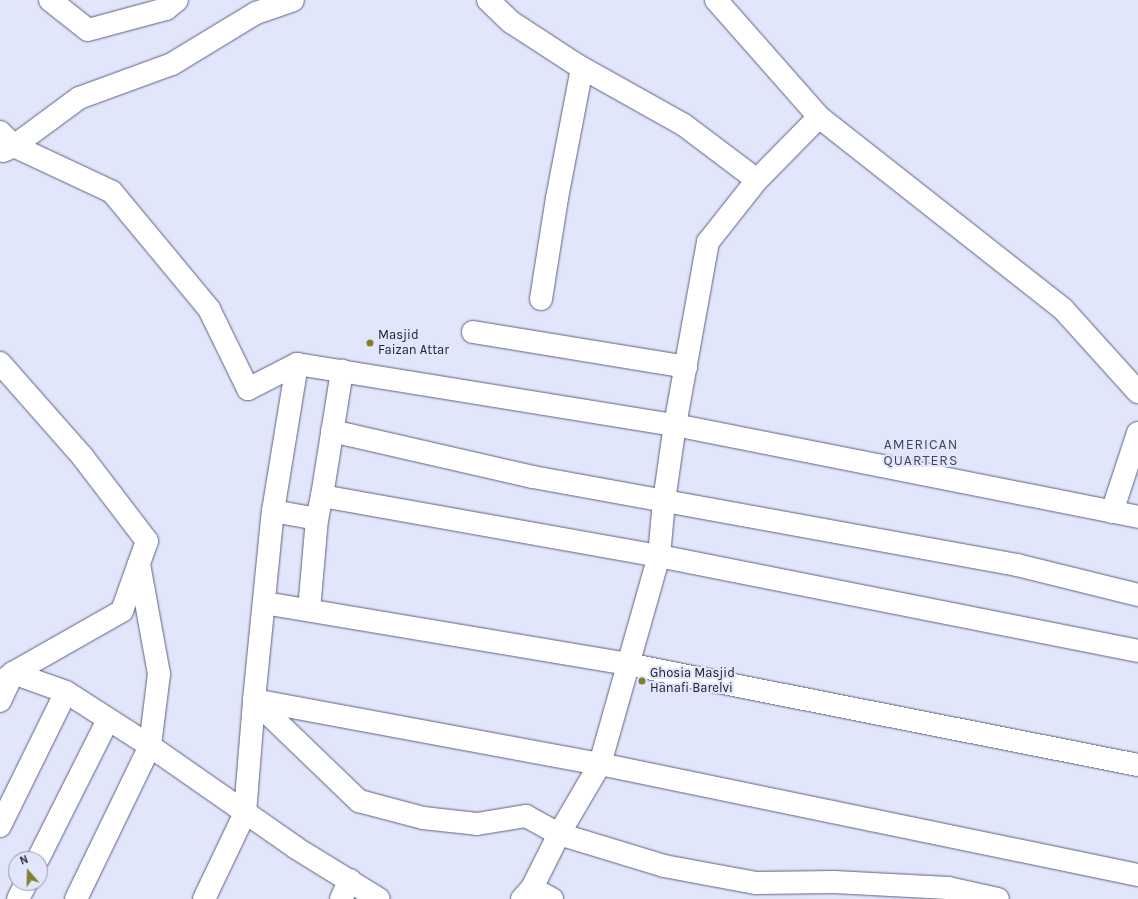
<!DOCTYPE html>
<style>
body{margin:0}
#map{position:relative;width:1138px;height:899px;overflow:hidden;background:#e1e6fb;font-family:Karla,sans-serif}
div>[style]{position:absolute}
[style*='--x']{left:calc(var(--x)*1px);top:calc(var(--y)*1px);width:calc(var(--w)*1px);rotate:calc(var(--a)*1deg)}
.roads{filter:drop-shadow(0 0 1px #5c6280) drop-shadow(0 0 1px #5c6280)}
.minor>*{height:22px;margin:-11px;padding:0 11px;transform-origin:11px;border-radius:11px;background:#fff}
.dots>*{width:11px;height:11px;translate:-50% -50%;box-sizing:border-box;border:2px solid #e1e6fb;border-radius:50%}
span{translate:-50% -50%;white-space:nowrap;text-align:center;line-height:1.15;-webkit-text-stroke:4px #e1e6fb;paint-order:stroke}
.poi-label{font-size:13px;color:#202330}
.left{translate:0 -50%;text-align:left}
.neighbourhood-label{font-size:14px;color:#3e4460;letter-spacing:1px}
.north{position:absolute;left:8px;top:851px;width:40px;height:40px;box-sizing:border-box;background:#e1e6fb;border:1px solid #9498aa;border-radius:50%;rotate:340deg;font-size:11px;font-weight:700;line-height:16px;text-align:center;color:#202330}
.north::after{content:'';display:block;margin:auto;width:14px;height:18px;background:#848029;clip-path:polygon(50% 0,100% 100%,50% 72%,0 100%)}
</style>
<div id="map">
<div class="roads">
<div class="minor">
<i style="--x:50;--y:0;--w:48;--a:38.3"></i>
<i style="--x:88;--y:30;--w:81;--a:-15.1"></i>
<i style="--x:166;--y:9;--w:14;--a:-39"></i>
<i style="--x:488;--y:0;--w:32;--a:44"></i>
<i style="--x:511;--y:22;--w:79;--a:33.1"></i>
<i style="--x:577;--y:65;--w:123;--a:29.3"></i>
<i style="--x:684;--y:125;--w:91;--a:37"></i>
<i style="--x:716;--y:0;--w:156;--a:48.6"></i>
<i style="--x:819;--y:117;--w:310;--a:38.2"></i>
<i style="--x:1063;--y:309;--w:112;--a:47.9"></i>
<i style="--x:0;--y:132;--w:20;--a:45"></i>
<i style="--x:14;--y:146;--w:108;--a:25.1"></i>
<i style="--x:112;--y:192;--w:152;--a:50.3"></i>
<i style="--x:209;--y:309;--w:89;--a:64"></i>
<i style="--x:248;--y:389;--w:55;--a:-27"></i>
<i style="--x:297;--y:364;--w:383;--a:9.2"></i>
<i style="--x:675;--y:425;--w:472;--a:11.2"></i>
<i style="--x:3;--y:151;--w:12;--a:-24"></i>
<i style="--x:14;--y:146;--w:81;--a:-36.4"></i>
<i style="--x:79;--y:98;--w:99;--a:-20.1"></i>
<i style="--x:172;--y:64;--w:98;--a:-31.3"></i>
<i style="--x:256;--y:13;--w:39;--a:-19"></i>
<i style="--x:541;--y:299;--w:102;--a:-81"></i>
<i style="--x:557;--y:198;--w:132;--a:-79.1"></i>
<i style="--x:473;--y:332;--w:216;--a:9.3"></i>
<i style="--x:0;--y:363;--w:124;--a:48.6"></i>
<i style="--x:82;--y:456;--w:107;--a:52.6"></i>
<i style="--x:147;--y:541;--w:74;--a:109.7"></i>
<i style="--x:122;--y:611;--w:125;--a:150.4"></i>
<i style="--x:13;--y:673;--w:16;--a:142"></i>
<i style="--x:332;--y:431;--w:206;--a:12.9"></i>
<i style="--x:533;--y:477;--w:492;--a:10.3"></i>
<i style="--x:1017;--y:565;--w:125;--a:13.9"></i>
<i style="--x:322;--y:496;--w:127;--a:-80.9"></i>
<i style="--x:273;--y:511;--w:45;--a:10.3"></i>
<i style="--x:317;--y:519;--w:24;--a:-78"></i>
<i style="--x:322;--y:496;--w:342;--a:10.1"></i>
<i style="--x:659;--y:556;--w:488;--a:11.2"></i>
<i style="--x:1112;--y:512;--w:83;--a:-71.8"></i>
<i style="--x:264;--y:603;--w:368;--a:9.5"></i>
<i style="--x:627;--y:664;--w:521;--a:11.18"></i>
<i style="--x:309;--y:610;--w:91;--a:-85"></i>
<i style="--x:13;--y:673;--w:56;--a:19.7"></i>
<i style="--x:66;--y:692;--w:100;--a:32.7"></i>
<i style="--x:150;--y:746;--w:178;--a:34.9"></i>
<i style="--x:296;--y:848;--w:97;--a:31.6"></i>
<i style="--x:254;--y:700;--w:352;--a:10.5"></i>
<i style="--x:600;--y:764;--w:549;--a:11.66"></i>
<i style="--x:254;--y:700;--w:146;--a:43.9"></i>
<i style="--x:359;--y:801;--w:66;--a:14.9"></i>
<i style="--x:423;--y:818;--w:54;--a:6.3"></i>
<i style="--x:477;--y:824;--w:50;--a:-9.3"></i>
<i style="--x:526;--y:816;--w:38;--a:29"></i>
<i style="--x:559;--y:834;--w:110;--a:16.9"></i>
<i style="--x:664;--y:866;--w:94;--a:10.5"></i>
<i style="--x:756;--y:883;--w:78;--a:-0.7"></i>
<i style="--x:834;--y:882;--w:114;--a:3"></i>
<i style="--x:948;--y:888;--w:51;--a:12.4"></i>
<i style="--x:0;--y:701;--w:31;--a:-65"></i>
<i style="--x:0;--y:826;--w:149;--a:-63.8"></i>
<i style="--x:38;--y:859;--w:156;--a:-63.3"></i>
<i style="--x:532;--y:888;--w:23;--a:29"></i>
<i style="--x:18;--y:899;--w:18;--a:-63"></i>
<i style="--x:76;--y:899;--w:170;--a:-64.2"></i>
<i style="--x:150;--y:746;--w:73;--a:-82.9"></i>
<i style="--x:159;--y:674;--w:112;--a:-100.3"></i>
<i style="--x:204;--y:899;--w:95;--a:-64.5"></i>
<i style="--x:245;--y:813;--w:113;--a:-85.4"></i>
<i style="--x:254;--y:700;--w:190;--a:-84.3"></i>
<i style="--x:273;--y:511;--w:149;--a:-80.7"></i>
<i style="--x:341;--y:899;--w:21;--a:-65"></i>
<i style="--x:522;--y:899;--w:15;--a:-48"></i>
<i style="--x:532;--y:888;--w:60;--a:-63.4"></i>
<i style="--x:559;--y:834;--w:81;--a:-59.6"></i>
<i style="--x:600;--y:764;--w:216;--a:-74.2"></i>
<i style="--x:659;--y:556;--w:55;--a:-84.8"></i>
<i style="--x:664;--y:501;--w:77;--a:-81.8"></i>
<i style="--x:675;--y:425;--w:186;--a:-79.8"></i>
<i style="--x:708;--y:242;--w:79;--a:-51.7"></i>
<i style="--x:757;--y:180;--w:88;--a:-45.5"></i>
</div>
</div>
<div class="dots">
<i style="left:370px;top:343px;background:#848029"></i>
<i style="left:642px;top:681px;background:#848029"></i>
</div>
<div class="poi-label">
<span class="left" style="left:378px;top:343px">Masjid<br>Faizan Attar</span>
<span class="left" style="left:650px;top:681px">Ghosia Masjid<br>Hanafi Barelvi</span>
</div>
<div class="neighbourhood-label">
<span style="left:921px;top:453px">AMERICAN<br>QUARTERS</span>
</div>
<div class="north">N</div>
</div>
